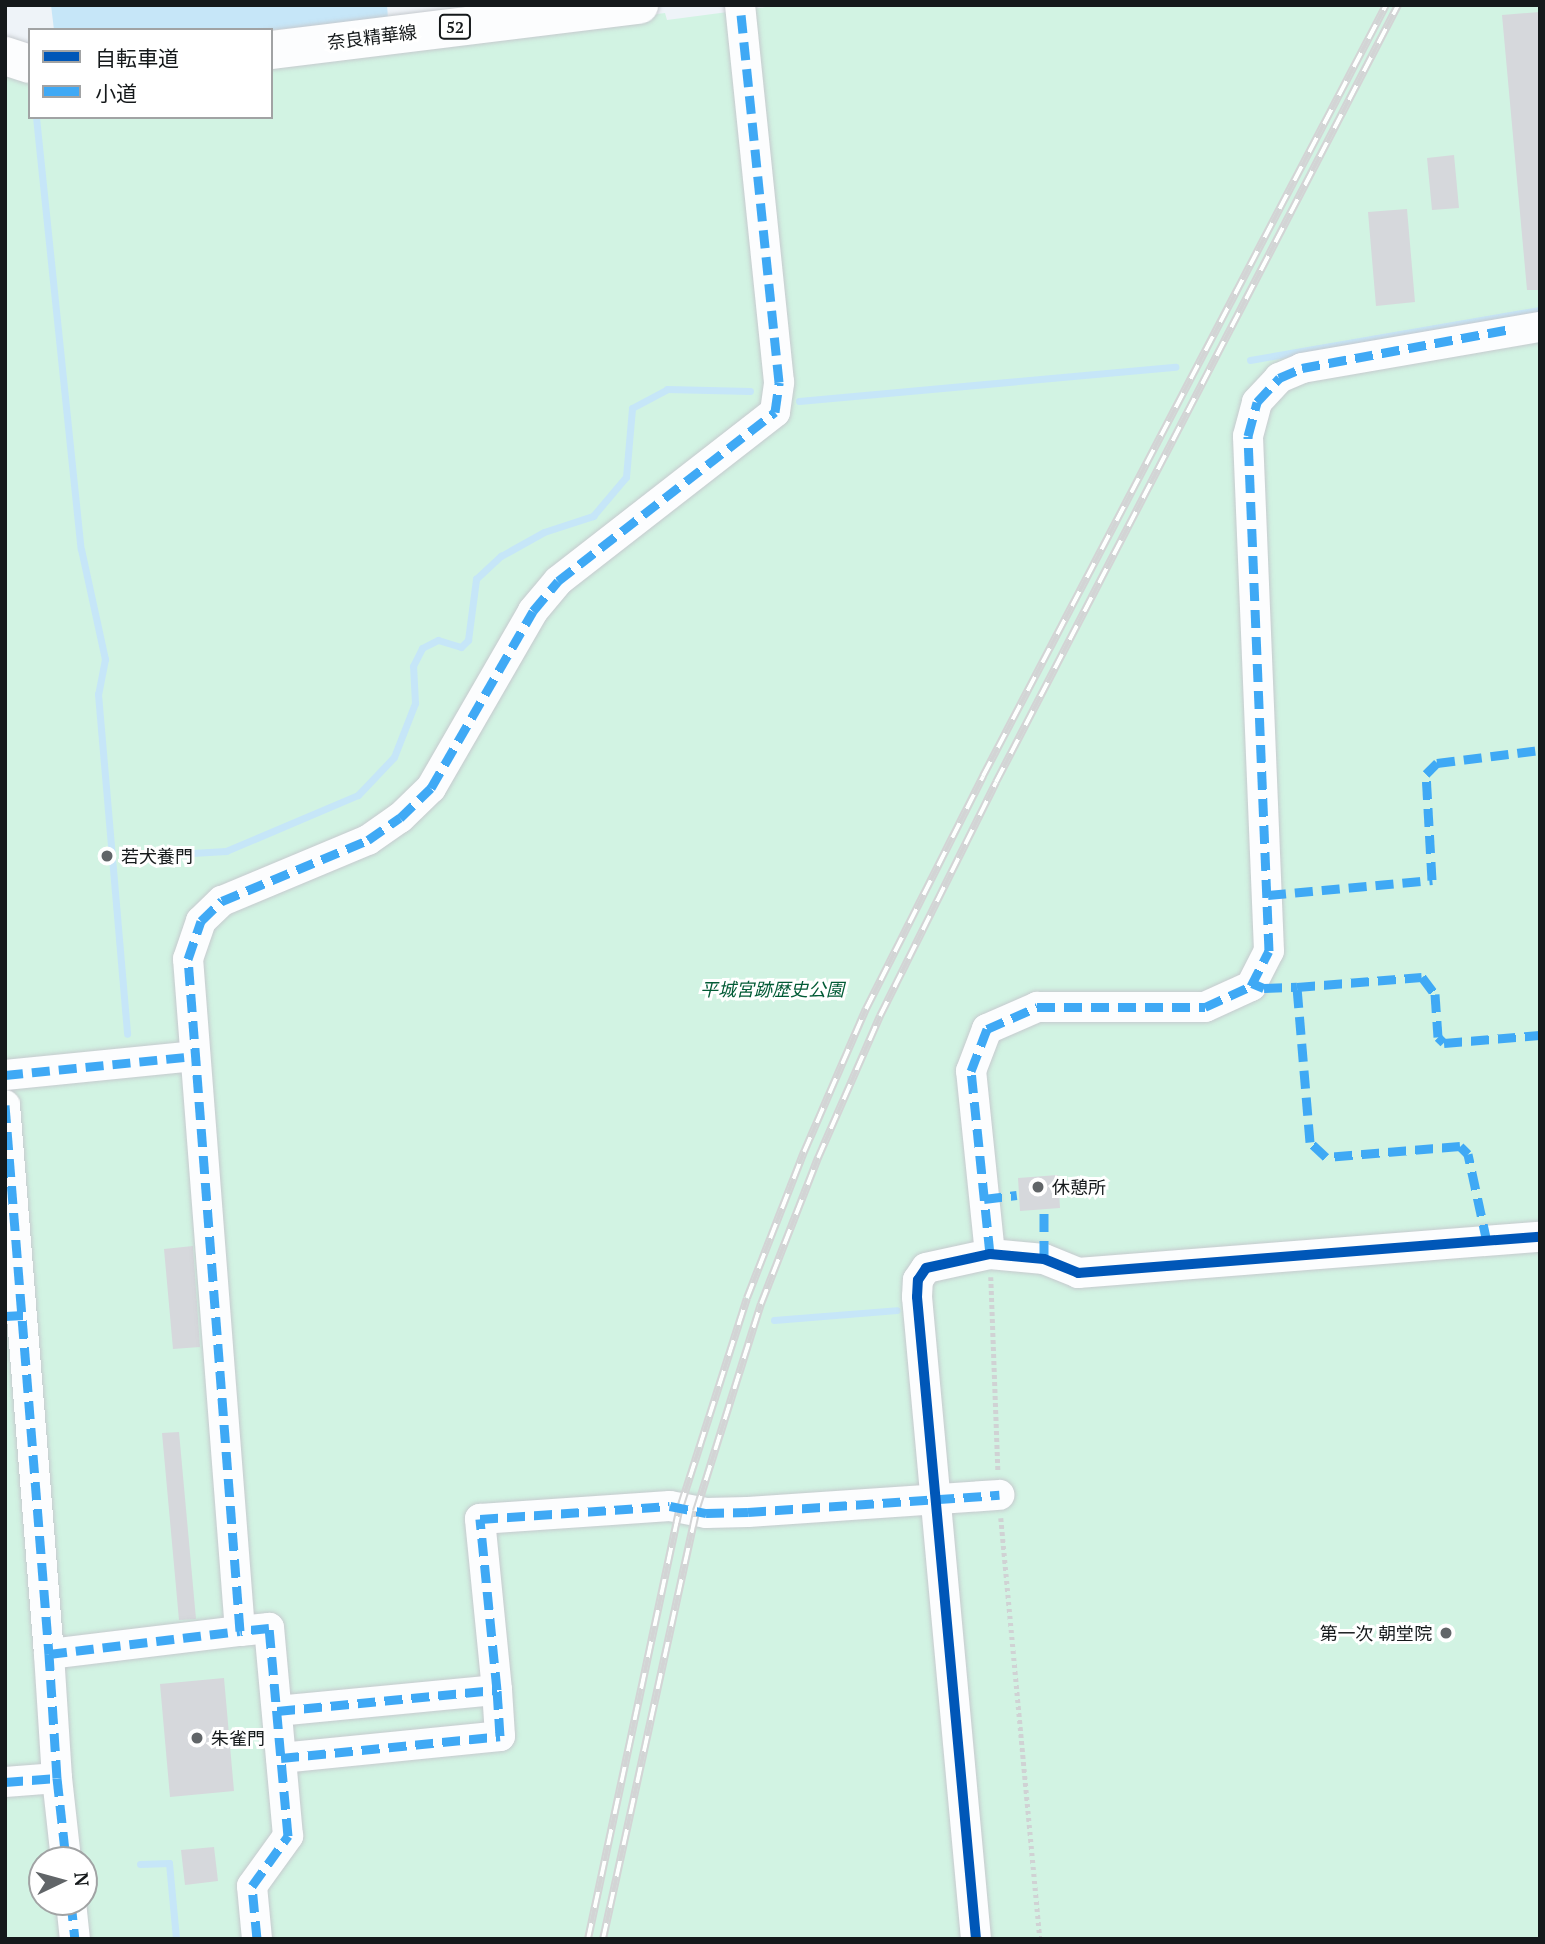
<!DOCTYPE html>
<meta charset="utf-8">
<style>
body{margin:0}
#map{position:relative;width:1545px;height:1944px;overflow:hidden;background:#eef3f8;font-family:"PT Serif","Noto Sans JP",serif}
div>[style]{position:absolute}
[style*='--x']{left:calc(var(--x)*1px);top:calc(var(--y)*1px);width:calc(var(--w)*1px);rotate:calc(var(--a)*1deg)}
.green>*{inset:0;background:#d2f3e3}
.water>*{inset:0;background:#c6e6f8}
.stream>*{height:7px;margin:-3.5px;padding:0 3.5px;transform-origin:3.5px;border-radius:3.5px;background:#c6e6f8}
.building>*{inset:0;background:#d6d8dc}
.path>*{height:4.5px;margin-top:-2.25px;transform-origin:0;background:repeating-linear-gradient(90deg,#d0d2d4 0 3.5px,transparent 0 7px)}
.roads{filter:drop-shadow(0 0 2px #c6cace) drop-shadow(0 0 2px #c6cace)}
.minor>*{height:30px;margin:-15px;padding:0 15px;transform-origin:15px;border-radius:15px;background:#fcfdfe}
.major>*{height:38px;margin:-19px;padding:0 19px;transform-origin:19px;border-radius:19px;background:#fcfdfe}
.rail>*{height:8px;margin-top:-4px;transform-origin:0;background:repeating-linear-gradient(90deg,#fff 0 16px,#d3d4d5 0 32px);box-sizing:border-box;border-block:2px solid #d3d4d5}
.quiet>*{height:9px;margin-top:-4.5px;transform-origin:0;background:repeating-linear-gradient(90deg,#3fa9f5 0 18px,transparent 0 27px)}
.cycleway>*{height:10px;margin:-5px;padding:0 5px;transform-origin:5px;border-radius:5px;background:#0057b8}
.dots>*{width:19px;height:19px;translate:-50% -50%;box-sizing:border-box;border:4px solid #fff;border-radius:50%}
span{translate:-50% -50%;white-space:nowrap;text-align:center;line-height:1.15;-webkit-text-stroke:6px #fff;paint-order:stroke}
.shield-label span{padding:2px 5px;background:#fff;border:2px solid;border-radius:5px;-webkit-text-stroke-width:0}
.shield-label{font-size:16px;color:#15191b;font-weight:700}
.street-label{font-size:18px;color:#15191b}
.poi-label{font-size:18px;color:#15191b}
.left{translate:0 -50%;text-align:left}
.right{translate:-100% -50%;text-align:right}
.park-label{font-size:18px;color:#025b36;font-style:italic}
.frame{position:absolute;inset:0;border:7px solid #15191b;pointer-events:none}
.legend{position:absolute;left:28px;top:28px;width:245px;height:91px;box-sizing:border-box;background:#fff;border:2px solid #a1a3a4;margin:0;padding:9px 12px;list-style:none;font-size:21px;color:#15191b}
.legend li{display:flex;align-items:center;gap:14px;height:35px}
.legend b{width:35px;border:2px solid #a1a3a4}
.north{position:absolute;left:28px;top:1846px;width:70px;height:70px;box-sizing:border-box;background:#fff;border:2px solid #a1a3a4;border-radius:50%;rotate:85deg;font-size:19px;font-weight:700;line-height:28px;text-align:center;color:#15191b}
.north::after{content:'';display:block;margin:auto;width:24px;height:32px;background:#616568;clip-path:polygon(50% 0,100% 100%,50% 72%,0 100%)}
</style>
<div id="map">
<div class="green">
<i style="clip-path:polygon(evenodd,782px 5px,1540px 5px,1540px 1939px,5px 1939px,5px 64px,30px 71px,30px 117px,271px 117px,271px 63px,665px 13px,667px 20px,782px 5px,42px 1860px,84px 1860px,84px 1902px,42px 1902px,42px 1860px)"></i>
</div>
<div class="water">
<i style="clip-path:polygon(51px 5px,387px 5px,388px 19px,271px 30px,54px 30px)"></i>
</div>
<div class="stream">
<i style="--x:36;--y:117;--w:434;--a:84.1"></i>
<i style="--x:81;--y:549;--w:113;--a:77.7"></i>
<i style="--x:105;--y:659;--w:36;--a:101"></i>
<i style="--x:98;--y:694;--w:341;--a:85.1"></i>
<i style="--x:1250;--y:360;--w:294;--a:-9.8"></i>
<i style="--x:799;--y:401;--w:378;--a:-5.2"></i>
<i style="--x:159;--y:855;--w:67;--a:-3.4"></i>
<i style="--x:226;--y:851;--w:143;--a:-23"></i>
<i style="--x:358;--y:795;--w:52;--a:-46.5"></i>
<i style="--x:394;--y:757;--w:58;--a:-68.7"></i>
<i style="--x:415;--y:703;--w:37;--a:-93"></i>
<i style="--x:413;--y:666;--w:20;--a:-63"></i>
<i style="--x:422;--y:648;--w:18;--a:-27"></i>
<i style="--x:438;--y:640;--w:24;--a:17"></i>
<i style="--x:461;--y:647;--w:10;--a:-45"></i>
<i style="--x:468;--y:640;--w:62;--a:-82.5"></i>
<i style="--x:476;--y:579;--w:34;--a:-43"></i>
<i style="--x:501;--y:556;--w:49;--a:-29.2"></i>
<i style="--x:544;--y:532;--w:52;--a:-18.1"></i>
<i style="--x:593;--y:516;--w:51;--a:-49.8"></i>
<i style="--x:626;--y:477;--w:69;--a:-85"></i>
<i style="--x:632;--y:408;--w:40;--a:-28"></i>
<i style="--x:667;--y:389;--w:83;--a:1.4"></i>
<i style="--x:774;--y:1320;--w:123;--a:-4.6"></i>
<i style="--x:140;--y:1864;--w:29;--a:-2"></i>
<i style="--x:169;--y:1863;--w:76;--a:84.7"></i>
</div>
<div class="building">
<i style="clip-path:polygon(1540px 12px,1540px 290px,1527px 290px,1502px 15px)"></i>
<i style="clip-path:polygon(1454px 155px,1459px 208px,1432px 210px,1427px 158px)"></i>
<i style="clip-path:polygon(1407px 209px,1415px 302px,1376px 306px,1368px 212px)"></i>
<i style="clip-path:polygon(1058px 1175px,1060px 1208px,1020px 1211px,1018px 1178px)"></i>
<i style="clip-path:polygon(193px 1246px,200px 1347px,173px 1349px,164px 1249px)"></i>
<i style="clip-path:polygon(179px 1432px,196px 1619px,179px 1620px,162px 1433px)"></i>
<i style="clip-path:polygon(224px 1678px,234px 1791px,170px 1797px,160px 1684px)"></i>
<i style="clip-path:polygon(214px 1847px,218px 1881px,185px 1885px,181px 1850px)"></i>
</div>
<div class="path">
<i style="--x:991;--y:1277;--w:194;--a:87.9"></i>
<i style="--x:1001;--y:1518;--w:423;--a:84.7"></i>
</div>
<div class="roads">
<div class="minor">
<i style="--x:5;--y:1075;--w:190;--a:-5.7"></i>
<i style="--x:5;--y:1105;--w:551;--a:85.42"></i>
<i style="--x:990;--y:1254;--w:184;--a:-95.9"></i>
<i style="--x:971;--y:1071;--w:45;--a:-69.1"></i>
<i style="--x:987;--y:1029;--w:55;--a:-23.7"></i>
<i style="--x:1037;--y:1007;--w:168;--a:0"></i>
<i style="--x:1205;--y:1007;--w:51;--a:-24.5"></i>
<i style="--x:1251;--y:986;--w:39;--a:-63"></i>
<i style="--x:1269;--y:951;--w:515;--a:-92.34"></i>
<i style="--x:1248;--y:436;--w:35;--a:-75"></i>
<i style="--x:1257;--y:402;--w:33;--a:-47"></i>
<i style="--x:1279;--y:378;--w:25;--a:-23"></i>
<i style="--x:1302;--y:368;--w:242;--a:-9.8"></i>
<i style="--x:277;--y:1711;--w:221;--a:-5.5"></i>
<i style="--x:497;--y:1690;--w:172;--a:-95.7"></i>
<i style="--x:480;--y:1519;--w:190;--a:-3.9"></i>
<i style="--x:670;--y:1506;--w:37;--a:11"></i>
<i style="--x:706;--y:1513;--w:42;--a:-1.4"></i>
<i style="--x:748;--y:1512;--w:252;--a:-3.9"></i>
<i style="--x:281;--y:1758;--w:220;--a:-5.7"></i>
<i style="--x:500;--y:1736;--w:46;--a:-93.7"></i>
<i style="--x:57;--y:1778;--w:82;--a:83.7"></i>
<i style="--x:5;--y:1782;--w:52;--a:-4.4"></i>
<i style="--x:57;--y:1778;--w:124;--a:-93.7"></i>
<i style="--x:49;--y:1654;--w:192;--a:-6.9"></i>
<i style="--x:71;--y:1902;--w:37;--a:84"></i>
<i style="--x:257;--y:1939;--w:53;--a:-95.4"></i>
<i style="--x:252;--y:1886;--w:62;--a:-54.2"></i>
<i style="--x:288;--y:1836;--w:209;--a:-95.2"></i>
<i style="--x:269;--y:1628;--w:29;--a:174"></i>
<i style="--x:240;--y:1631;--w:674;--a:-94.42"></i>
<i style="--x:188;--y:959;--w:40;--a:-71.1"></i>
<i style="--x:201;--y:921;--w:29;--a:-44"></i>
<i style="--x:222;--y:901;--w:158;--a:-22.7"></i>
<i style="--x:368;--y:840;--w:39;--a:-35"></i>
<i style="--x:400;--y:818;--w:43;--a:-44.1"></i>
<i style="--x:431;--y:788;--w:204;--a:-60"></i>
<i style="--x:533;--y:611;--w:39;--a:-50"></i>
<i style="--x:558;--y:581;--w:275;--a:-37.9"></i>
<i style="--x:775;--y:412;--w:30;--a:-82"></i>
<i style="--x:779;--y:382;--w:379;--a:-95.9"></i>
<i style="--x:976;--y:1939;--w:645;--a:-95.25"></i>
<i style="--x:917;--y:1297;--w:17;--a:-87"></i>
<i style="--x:918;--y:1280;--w:14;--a:-56"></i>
<i style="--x:926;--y:1268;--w:66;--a:-12.3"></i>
<i style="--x:990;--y:1254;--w:54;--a:5.3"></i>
<i style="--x:1044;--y:1259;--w:37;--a:22"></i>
<i style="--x:1078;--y:1273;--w:463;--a:-4.5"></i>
</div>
<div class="major">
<i style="--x:271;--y:50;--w:371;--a:-7"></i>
<i style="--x:5;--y:56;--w:26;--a:18"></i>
</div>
</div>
<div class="rail">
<i style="--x:588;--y:1939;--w:441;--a:-78"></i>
<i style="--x:680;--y:1508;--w:220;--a:-72.3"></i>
<i style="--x:747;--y:1298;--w:157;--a:-68.7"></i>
<i style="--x:804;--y:1152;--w:156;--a:-66.6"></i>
<i style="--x:866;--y:1009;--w:261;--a:-63.3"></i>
<i style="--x:983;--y:776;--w:870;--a:-62.4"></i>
<i style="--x:603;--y:1939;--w:438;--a:-77.7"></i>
<i style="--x:696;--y:1511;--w:217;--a:-72.6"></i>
<i style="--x:761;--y:1304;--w:157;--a:-68.7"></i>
<i style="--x:818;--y:1158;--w:155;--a:-66.4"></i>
<i style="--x:880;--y:1016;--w:261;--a:-63.6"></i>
<i style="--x:996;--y:782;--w:875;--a:-62.64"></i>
</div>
<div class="quiet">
<i style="--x:1268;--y:895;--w:165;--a:-5.2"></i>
<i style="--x:1432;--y:880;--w:106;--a:-93.2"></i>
<i style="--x:1426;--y:774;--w:16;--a:-45"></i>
<i style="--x:1437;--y:763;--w:104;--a:-7.2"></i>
<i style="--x:1252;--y:983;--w:13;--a:23"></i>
<i style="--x:1264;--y:988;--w:33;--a:-2"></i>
<i style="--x:5;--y:1075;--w:190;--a:-5.7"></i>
<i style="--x:5;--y:1105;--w:551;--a:85.42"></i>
<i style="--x:984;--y:1199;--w:33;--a:-7"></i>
<i style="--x:1487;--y:1242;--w:90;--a:-102.2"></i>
<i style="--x:1468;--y:1154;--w:11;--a:-135"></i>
<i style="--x:1460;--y:1146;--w:134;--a:175.3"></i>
<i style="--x:1326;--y:1157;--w:22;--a:-137"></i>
<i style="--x:1310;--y:1142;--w:156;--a:-94.8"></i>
<i style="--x:1297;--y:987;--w:125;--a:-4.6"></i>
<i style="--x:1422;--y:977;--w:21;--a:53"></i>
<i style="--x:1435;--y:994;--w:43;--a:86"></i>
<i style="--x:1438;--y:1037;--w:8;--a:45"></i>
<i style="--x:1444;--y:1043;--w:96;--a:-4.8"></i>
<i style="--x:990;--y:1254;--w:184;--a:-95.9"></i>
<i style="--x:971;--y:1071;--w:45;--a:-69.1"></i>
<i style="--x:987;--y:1029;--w:55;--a:-23.7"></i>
<i style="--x:1037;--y:1007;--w:168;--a:0"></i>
<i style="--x:1205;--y:1007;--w:51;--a:-24.5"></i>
<i style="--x:1251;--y:986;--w:39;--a:-63"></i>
<i style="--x:1269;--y:951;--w:515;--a:-92.34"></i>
<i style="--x:1248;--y:436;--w:35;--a:-75"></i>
<i style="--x:1257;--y:402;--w:33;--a:-47"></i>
<i style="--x:1279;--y:378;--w:25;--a:-23"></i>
<i style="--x:1302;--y:368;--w:208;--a:-10.6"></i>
<i style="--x:1044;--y:1259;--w:50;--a:-90"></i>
<i style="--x:5;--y:1316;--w:19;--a:-3"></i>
<i style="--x:277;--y:1711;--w:221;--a:-5.5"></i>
<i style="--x:497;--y:1690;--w:172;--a:-95.7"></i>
<i style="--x:480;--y:1519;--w:190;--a:-3.9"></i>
<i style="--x:670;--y:1506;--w:37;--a:11"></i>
<i style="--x:706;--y:1513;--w:42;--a:-1.4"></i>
<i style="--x:748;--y:1512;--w:252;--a:-3.9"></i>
<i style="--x:281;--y:1758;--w:220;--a:-5.7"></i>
<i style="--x:500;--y:1736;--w:46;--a:-93.7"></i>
<i style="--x:57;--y:1778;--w:82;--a:83.7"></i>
<i style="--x:5;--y:1782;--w:52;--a:-4.4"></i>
<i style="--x:57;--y:1778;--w:124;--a:-93.7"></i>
<i style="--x:49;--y:1654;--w:192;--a:-6.9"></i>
<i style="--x:71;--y:1902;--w:37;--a:84"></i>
<i style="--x:257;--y:1939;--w:53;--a:-95.4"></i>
<i style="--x:252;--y:1886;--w:62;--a:-54.2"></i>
<i style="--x:288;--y:1836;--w:209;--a:-95.2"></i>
<i style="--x:269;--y:1628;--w:29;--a:174"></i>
<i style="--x:240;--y:1631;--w:674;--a:-94.42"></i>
<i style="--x:188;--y:959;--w:40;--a:-71.1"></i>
<i style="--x:201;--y:921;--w:29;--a:-44"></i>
<i style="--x:222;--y:901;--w:158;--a:-22.7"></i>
<i style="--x:368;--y:840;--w:39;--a:-35"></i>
<i style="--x:400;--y:818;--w:43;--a:-44.1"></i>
<i style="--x:431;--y:788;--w:204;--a:-60"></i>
<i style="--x:533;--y:611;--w:39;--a:-50"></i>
<i style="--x:558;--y:581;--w:275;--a:-37.9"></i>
<i style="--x:775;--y:412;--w:30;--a:-82"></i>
<i style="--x:779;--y:382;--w:379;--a:-95.9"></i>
</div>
<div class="cycleway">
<i style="--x:976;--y:1939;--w:645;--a:-95.25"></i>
<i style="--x:917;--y:1297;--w:17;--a:-87"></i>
<i style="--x:918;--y:1280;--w:14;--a:-56"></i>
<i style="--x:926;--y:1268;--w:66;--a:-12.3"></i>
<i style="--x:990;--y:1254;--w:54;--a:5.3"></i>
<i style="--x:1044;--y:1259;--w:37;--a:22"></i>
<i style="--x:1078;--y:1273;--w:463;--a:-4.5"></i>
</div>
<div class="dots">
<i style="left:107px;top:856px;background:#616568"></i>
<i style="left:1038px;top:1187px;background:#616568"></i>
<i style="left:1446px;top:1633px;background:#616568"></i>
<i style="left:197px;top:1738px;background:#616568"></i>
</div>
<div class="shield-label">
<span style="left:455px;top:27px">52</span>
</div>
<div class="street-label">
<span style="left:372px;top:37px;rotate:-7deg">奈良精華線</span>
</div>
<div class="poi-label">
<span class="left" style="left:121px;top:856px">若犬養門</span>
<span class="left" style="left:1052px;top:1187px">休憩所</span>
<span class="right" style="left:1432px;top:1633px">第一次 朝堂院</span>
<span class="left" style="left:211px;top:1738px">朱雀門</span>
</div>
<div class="park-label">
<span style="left:772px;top:989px">平城宮跡歴史公園</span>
</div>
<div class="frame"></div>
<ul class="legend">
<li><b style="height:9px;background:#0057b8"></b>自転車道</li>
<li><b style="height:9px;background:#3fa9f5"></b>小道</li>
</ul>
<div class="north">N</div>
</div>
